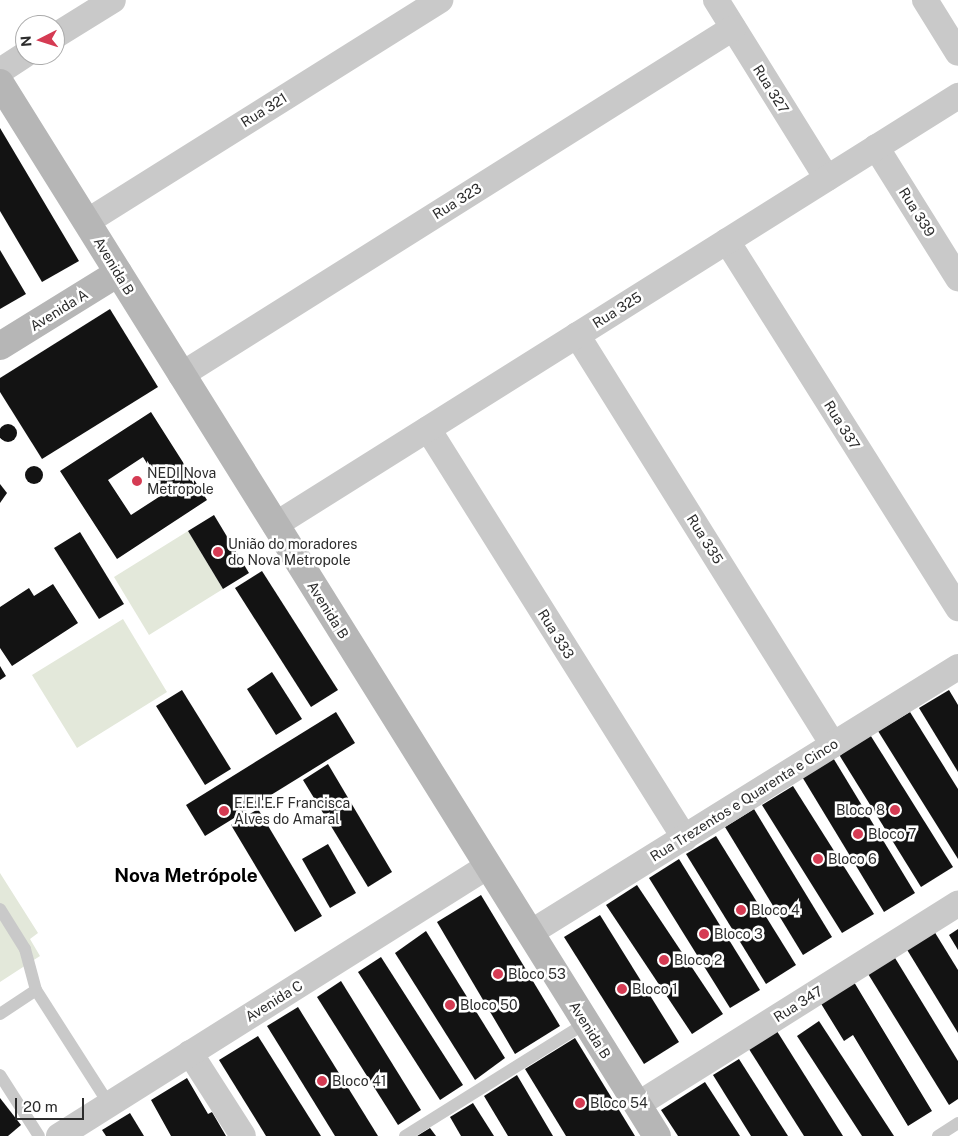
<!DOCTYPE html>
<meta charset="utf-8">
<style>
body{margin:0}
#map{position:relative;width:958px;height:1136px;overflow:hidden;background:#fff;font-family:"Public Sans",sans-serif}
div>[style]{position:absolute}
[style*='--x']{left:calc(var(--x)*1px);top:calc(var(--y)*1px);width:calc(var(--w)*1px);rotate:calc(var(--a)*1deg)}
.green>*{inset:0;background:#e3e8da}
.building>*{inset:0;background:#131313}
.round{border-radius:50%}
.lane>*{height:12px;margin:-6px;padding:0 6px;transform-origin:6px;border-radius:6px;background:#c9c9c9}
.street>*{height:26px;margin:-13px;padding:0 13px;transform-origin:13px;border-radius:13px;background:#c9c9c9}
.secondary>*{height:28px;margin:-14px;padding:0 14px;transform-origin:14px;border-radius:14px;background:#b6b6b6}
.dots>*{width:14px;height:14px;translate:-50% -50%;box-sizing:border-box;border:2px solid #fff;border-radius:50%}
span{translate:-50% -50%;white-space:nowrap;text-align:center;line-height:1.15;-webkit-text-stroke:5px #fff;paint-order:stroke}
.street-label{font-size:14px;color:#2c2c2c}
.poi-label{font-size:14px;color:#2c2c2c}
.left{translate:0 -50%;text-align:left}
.right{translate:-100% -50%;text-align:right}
.district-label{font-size:19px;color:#000;font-weight:700}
.north{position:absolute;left:15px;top:15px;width:50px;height:50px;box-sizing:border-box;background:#fff;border:1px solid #ababab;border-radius:50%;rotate:265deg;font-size:14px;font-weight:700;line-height:20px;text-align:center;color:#2c2c2c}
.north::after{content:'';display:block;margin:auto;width:18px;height:22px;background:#d53b53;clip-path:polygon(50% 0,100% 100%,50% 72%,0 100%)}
.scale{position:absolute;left:15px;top:1098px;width:69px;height:22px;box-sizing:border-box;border:2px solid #2c2c2c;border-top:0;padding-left:6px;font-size:15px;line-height:18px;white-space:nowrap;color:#2c2c2c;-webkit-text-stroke:4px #fff;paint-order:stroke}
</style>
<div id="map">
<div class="green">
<i style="clip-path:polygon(188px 531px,223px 589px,149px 635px,114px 577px)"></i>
<i style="clip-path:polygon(123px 619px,167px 692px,77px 748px,32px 675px)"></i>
<i style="clip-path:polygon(0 873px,38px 933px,30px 939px,40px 956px,0 982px)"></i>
</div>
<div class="building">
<i style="clip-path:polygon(0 128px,79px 261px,42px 282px,0 211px)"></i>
<i style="clip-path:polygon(0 250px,26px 294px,0 309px)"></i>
<i style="clip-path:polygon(110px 309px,158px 387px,42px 459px,0 392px,0 378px)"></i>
<i style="clip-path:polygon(evenodd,151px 412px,207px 500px,117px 559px,60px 471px,151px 412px,143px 457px,165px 493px,131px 515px,108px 480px,143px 457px)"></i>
<i class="round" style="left:-1px;top:424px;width:18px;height:18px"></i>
<i class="round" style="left:25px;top:466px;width:18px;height:18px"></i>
<i style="clip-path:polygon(0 484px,7px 493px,0 503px)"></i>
<i style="clip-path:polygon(214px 515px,249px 573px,223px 589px,188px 531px)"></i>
<i style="clip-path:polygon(80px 532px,124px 604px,99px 619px,54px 548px)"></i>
<i style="clip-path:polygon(262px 571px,338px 690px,311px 707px,235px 588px)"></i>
<i style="clip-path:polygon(53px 584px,78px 623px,12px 666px,0 648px,0 607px,29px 588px,34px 596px)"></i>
<i style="clip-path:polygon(0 666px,6px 676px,0 680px)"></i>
<i style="clip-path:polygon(272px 672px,302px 719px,276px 735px,247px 689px)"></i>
<i style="clip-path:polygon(182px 690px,231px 769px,205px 785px,156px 706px)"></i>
<i style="clip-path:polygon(949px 690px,958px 705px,958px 772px,919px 708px)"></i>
<i style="clip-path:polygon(336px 712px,355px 743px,205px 836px,186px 805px)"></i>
<i style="clip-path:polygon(910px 712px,958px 789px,958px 859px,878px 731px)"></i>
<i style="clip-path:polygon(869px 733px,953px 867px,921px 887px,838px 753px)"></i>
<i style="clip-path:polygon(832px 756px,915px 893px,884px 912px,801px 775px)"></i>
<i style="clip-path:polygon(328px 764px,392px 872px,368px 887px,303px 780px)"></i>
<i style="clip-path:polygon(793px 786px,874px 914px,842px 933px,762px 805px)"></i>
<i style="clip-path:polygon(258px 809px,322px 916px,295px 932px,231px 825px)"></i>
<i style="clip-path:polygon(754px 809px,832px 937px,803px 955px,725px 827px)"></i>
<i style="clip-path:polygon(716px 836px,796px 965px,766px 984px,686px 854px)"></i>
<i style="clip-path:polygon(328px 844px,356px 893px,330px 908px,302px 859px)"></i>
<i style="clip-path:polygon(679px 859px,760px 990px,730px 1008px,649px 878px)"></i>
<i style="clip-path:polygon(637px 885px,723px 1014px,692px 1034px,606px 905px)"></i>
<i style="clip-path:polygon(481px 895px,560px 1026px,515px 1054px,437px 922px)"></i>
<i style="clip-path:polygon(600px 915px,679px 1042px,644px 1064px,564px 937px)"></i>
<i style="clip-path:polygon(958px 929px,958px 950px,949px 935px)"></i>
<i style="clip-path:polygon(426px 931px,505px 1058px,475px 1080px,395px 953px)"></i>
<i style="clip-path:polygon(934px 931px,958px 970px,958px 1033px,906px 948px)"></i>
<i style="clip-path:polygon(892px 953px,958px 1061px,958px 1099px,949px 1105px,865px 969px)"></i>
<i style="clip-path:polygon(381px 957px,463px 1085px,440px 1100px,358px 972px)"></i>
<i style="clip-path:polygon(341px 981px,421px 1110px,398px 1125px,317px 997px)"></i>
<i style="clip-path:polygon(854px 982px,932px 1111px,908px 1126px,853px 1035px,844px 1041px,820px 1002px)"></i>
<i style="clip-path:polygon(298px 1007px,378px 1136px,335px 1136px,267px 1026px)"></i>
<i style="clip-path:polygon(819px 1021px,894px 1136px,862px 1136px,797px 1036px)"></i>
<i style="clip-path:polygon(775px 1028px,843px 1136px,804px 1136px,747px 1046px)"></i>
<i style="clip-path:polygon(258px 1036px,321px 1136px,266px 1136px,219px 1060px)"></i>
<i style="clip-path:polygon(575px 1038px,635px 1136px,566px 1136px,525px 1069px)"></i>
<i style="clip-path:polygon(739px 1059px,788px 1136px,751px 1136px,713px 1075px)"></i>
<i style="clip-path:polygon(517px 1075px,553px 1136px,508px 1136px,484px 1096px)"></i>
<i style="clip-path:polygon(187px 1078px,208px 1114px,212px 1112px,226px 1136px,171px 1136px,151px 1100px)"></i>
<i style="clip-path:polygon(705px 1082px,740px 1136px,678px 1136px,661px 1110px)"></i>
<i style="clip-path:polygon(0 1098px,21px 1125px,8px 1136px,0 1136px)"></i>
<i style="clip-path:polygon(473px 1103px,494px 1136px,461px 1136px,450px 1117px)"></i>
<i style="clip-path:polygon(130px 1113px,144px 1136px,106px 1136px,102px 1130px)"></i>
<i style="clip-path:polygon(430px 1128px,436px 1136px,417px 1136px)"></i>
</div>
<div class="lane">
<i style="--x:0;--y:909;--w:47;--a:58"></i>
<i style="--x:25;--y:949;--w:42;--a:75"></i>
<i style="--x:36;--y:990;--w:135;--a:57.4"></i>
<i style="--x:0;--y:1014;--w:43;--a:-33.7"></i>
<i style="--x:0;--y:1075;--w:72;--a:57.4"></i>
<i style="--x:405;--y:1136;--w:213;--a:-32"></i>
<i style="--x:938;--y:1136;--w:24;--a:-33"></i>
</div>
<div class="street">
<i style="--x:716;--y:0;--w:210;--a:58.1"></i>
<i style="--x:925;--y:0;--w:62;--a:58.1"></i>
<i style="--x:55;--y:36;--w:68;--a:-31.8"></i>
<i style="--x:0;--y:71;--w:30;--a:-33"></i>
<i style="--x:876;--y:147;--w:155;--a:58"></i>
<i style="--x:88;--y:221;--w:416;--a:-32.1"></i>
<i style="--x:727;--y:241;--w:434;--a:57.8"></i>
<i style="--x:577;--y:335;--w:483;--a:58"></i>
<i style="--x:181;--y:375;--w:652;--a:-32.15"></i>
<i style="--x:428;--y:429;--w:483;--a:57.9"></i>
<i style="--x:275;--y:525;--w:807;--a:-32.13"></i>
<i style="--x:530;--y:933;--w:504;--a:-31.86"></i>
<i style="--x:190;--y:1053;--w:98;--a:57.4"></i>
<i style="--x:637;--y:1105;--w:379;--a:-32.1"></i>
<i style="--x:59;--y:1136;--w:507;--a:-32.19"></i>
</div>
<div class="secondary">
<i style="--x:0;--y:83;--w:1241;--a:58.04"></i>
<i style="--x:0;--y:346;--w:139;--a:-31.7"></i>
</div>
<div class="dots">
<i style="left:137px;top:481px;background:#d53b53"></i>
<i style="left:218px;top:552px;background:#d53b53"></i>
<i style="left:895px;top:810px;background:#d53b53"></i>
<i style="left:224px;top:811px;background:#d53b53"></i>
<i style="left:858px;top:834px;background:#d53b53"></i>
<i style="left:818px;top:859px;background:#d53b53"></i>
<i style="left:741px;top:910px;background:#d53b53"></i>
<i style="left:704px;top:934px;background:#d53b53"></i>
<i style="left:664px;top:960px;background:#d53b53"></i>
<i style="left:498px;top:974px;background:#d53b53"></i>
<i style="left:622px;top:989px;background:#d53b53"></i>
<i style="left:450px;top:1005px;background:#d53b53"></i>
<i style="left:322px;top:1081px;background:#d53b53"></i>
<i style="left:580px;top:1103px;background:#d53b53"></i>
</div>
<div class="street-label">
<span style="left:771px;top:89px;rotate:58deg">Rua 327</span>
<span style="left:264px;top:110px;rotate:-32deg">Rua 321</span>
<span style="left:457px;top:201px;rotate:-32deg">Rua 323</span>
<span style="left:917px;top:212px;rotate:58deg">Rua 339</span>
<span style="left:114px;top:266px;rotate:59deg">Avenida B</span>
<span style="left:59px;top:310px;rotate:-32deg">Avenida A</span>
<span style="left:617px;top:310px;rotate:-32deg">Rua 325</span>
<span style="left:842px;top:425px;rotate:58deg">Rua 337</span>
<span style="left:705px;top:539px;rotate:58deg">Rua 335</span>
<span style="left:328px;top:610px;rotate:58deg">Avenida B</span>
<span style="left:556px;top:634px;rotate:58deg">Rua 333</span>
<span style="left:744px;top:800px;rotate:-32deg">Rua Trezentos e Quarenta e Cinco</span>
<span style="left:274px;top:1001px;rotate:-32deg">Avenida C</span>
<span style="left:798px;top:1004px;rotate:-32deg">Rua 347</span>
<span style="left:590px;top:1030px;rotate:58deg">Avenida B</span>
</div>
<div class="poi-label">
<span class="left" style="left:147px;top:481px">NEDI Nova<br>Metropole</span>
<span class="left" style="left:228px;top:552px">União do moradores<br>do Nova Metropole</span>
<span class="left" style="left:234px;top:811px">E.E.I.E.F Francisca<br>Alves do Amaral</span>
<span class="right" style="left:885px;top:810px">Bloco 8</span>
<span class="left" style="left:868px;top:834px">Bloco 7</span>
<span class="left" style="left:828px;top:859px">Bloco 6</span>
<span class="left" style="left:751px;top:910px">Bloco 4</span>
<span class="left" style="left:714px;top:934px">Bloco 3</span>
<span class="left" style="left:674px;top:960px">Bloco 2</span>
<span class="left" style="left:508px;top:974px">Bloco 53</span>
<span class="left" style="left:632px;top:989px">Bloco 1</span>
<span class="left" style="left:460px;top:1005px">Bloco 50</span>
<span class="left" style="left:332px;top:1081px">Bloco 41</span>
<span class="left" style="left:590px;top:1103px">Bloco 54</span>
</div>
<div class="district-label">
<span style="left:186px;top:876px">Nova Metrópole</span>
</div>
<div class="north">N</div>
<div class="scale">20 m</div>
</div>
